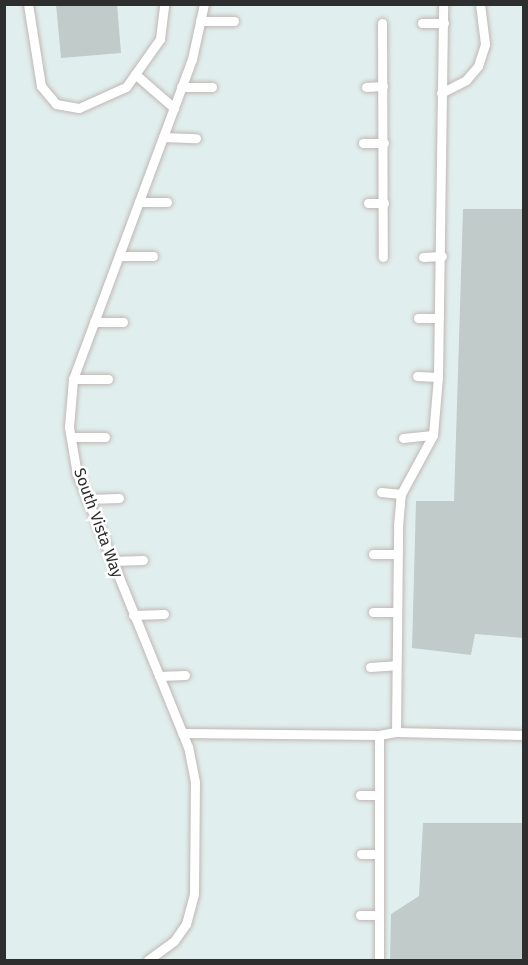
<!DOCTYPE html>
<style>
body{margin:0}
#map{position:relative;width:528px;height:965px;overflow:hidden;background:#e0efed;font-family:"Fira Sans",sans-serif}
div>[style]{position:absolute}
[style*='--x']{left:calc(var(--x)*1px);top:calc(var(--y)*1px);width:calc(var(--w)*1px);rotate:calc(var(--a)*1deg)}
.building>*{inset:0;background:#c0cbca}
.roads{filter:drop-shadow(0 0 2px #c1b6b4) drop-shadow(0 0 2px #c1b6b4)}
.lane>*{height:9px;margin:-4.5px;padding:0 4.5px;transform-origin:4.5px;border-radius:4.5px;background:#fff}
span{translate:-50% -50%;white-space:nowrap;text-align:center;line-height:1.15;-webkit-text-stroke:5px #fff;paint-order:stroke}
.street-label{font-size:16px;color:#2e2e2e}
.frame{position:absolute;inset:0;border:6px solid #2e2e2e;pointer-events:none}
</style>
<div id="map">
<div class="building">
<i style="clip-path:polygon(56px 4px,117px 4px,121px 53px,61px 58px)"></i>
<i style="clip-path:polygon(463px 209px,524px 209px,524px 638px,475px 634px,471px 655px,412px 648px,416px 501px,454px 501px)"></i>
<i style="clip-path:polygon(423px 823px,524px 823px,524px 960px,390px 960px,391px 914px,419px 896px)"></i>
</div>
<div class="roads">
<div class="lane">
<i style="--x:28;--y:4;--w:83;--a:81"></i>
<i style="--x:41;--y:86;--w:23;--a:50"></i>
<i style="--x:56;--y:104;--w:23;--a:10"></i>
<i style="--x:79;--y:108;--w:51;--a:-24.1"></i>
<i style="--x:126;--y:87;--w:59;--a:-54.7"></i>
<i style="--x:160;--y:39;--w:35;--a:-83"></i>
<i style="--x:200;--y:21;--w:34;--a:0"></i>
<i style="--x:382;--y:23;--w:234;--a:89.8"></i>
<i style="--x:422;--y:23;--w:22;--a:0"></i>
<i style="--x:135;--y:74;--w:52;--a:41.1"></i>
<i style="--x:181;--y:87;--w:31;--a:0"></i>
<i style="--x:366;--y:87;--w:17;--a:-3"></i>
<i style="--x:441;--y:93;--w:28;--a:-27"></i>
<i style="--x:466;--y:80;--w:18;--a:-49"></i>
<i style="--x:478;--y:66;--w:23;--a:-72"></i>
<i style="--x:485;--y:44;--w:40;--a:-97.1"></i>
<i style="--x:163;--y:137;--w:33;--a:2"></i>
<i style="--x:363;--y:143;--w:21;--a:0"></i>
<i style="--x:139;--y:202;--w:28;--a:0"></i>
<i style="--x:368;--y:203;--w:16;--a:0"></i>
<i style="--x:119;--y:256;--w:34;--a:0"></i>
<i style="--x:423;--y:257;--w:19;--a:-3"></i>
<i style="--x:418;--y:318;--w:21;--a:0"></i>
<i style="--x:94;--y:322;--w:29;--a:0"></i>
<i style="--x:417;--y:376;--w:21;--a:3"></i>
<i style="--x:73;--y:379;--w:35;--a:0"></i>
<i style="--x:71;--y:437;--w:34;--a:0"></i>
<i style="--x:403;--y:438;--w:30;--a:-6"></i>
<i style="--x:381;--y:492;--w:20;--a:6"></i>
<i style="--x:87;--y:499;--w:32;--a:-2"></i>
<i style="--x:373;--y:554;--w:25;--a:0"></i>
<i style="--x:112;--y:561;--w:31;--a:-2"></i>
<i style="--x:373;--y:612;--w:24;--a:0"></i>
<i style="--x:133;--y:615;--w:31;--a:-2"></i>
<i style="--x:370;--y:667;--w:26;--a:-4"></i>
<i style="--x:159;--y:676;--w:26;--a:-2"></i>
<i style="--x:396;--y:732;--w:128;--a:1.3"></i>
<i style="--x:182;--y:733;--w:197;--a:0.6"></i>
<i style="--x:360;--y:795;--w:19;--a:0"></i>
<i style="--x:361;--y:854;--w:18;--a:0"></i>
<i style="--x:360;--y:915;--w:19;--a:0"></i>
<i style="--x:148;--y:960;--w:32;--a:-36"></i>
<i style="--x:174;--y:941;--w:21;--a:-55"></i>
<i style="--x:186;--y:924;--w:31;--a:-75"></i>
<i style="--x:194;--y:894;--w:112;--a:-89.5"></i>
<i style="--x:195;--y:782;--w:36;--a:-101"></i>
<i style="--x:188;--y:747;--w:295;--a:-112.1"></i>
<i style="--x:77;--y:474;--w:48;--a:-99.7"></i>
<i style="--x:69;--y:427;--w:48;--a:-85.2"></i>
<i style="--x:73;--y:379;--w:341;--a:-69.6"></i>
<i style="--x:192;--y:59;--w:56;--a:-77.7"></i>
<i style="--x:379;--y:960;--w:225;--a:-90"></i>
<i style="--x:379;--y:735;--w:17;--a:-10"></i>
<i style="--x:396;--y:732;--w:206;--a:-89.4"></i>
<i style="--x:398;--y:526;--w:32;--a:-85"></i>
<i style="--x:401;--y:494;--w:67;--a:-61.5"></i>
<i style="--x:433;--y:435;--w:58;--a:-85.1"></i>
<i style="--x:438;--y:377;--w:373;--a:-89.2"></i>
</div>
</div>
<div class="street-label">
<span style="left:98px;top:523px;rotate:70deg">South Vista Way</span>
</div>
<div class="frame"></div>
</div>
